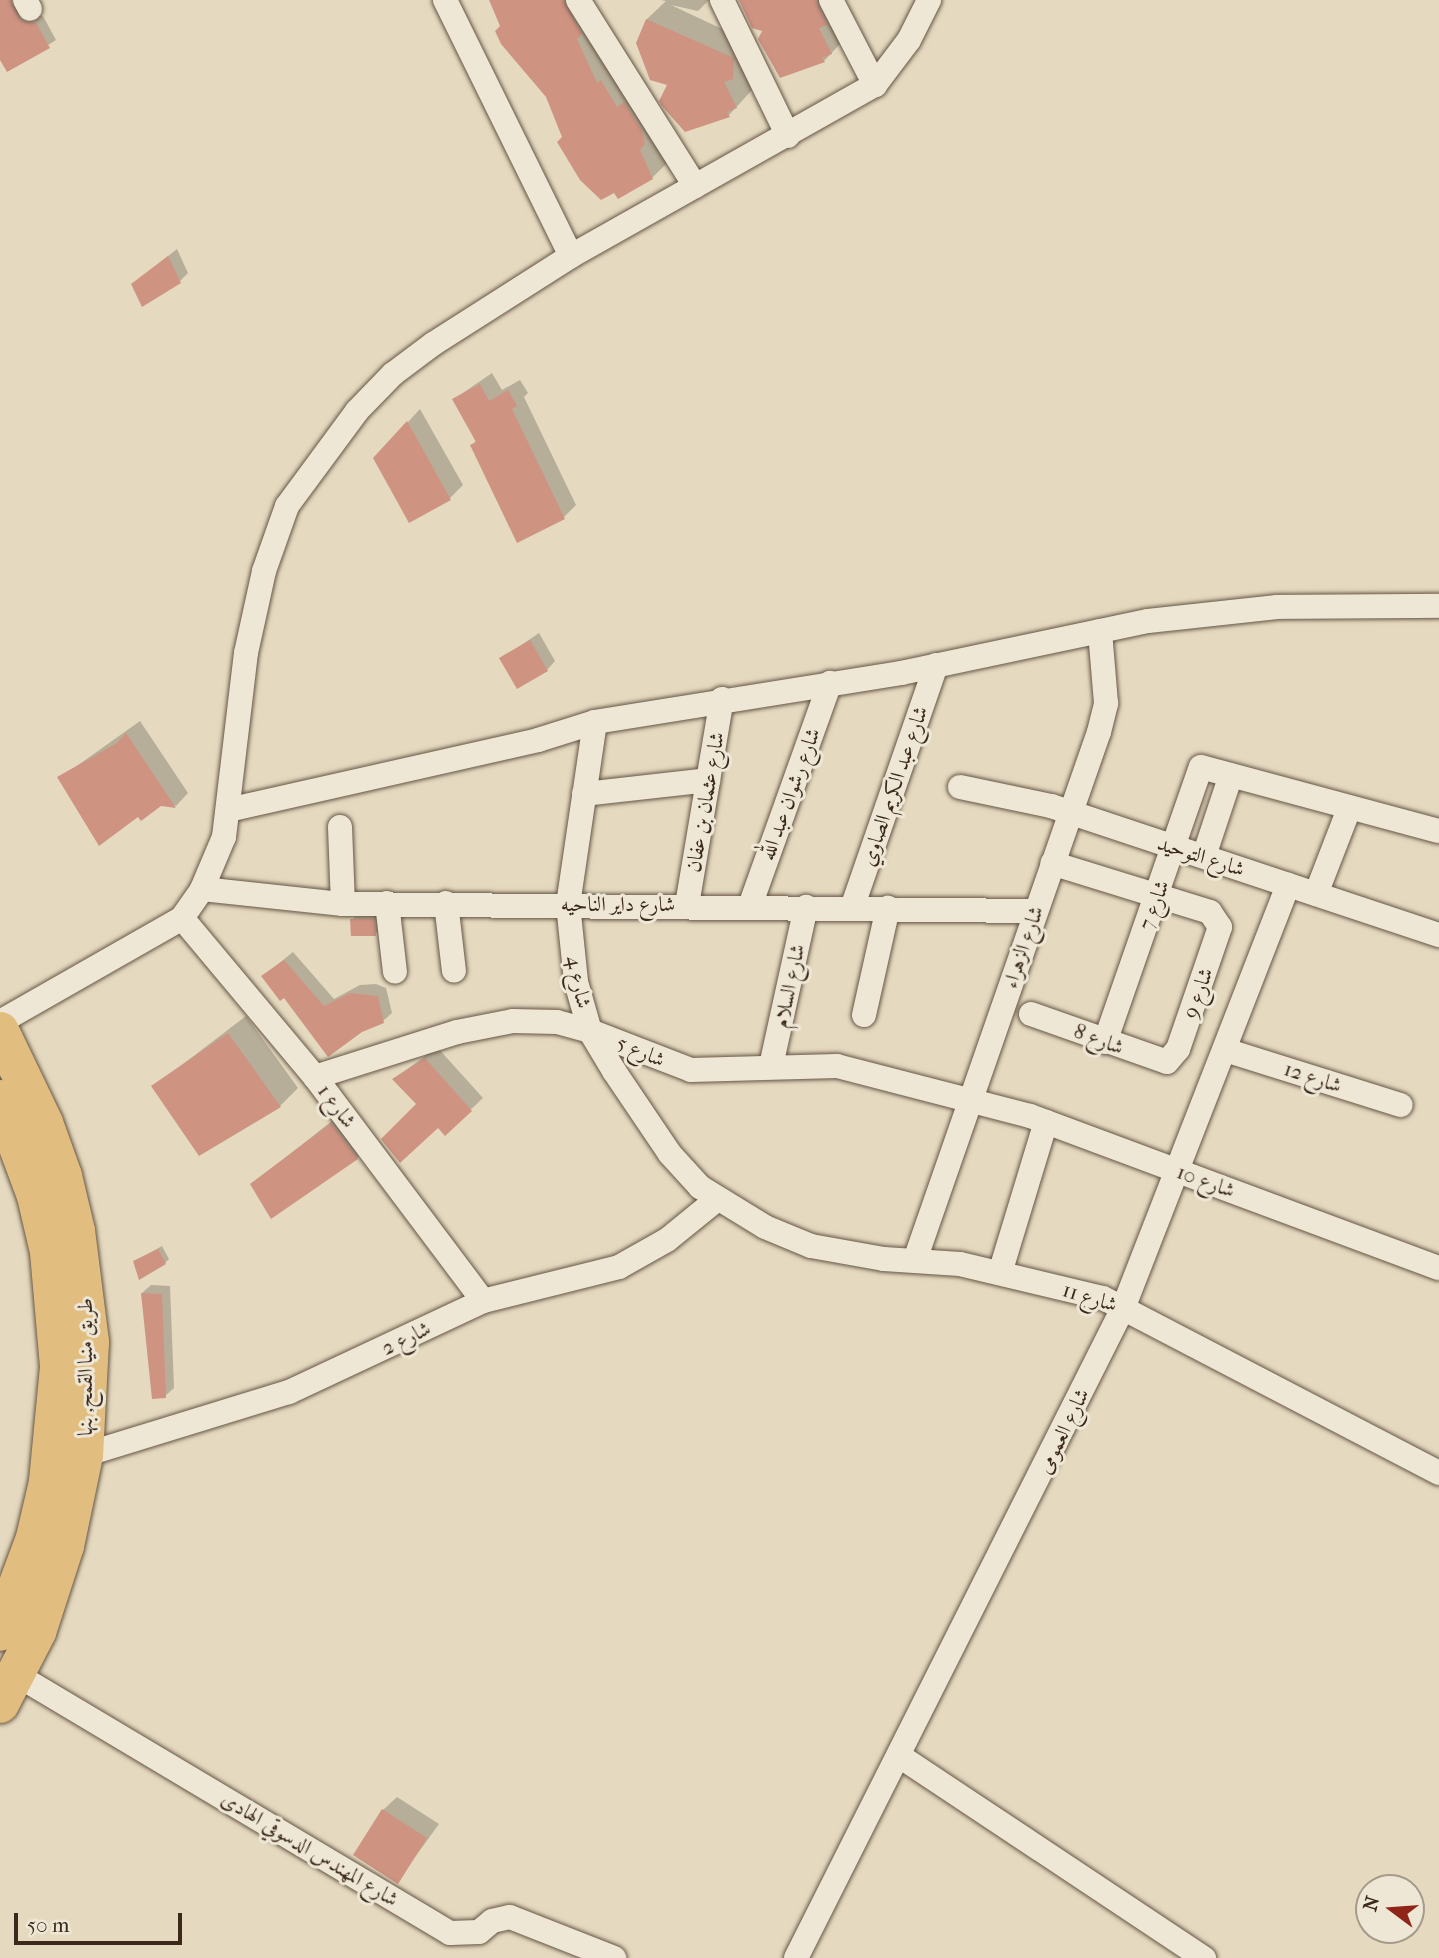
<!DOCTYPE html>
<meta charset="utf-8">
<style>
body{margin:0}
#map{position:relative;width:1439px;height:1958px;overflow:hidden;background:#e5dac0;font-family:"IM FELL French Canon",Amiri,serif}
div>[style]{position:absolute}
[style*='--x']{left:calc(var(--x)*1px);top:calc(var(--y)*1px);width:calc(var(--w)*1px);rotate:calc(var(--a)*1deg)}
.shadow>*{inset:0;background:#0003}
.building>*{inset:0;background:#cf9382}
.roads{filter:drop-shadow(0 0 2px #654) drop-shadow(0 0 2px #654)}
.minor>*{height:24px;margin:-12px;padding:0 12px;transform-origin:12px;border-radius:12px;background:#eee7d6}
.trunk>*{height:38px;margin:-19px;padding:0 19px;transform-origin:19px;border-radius:19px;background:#e2bd80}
span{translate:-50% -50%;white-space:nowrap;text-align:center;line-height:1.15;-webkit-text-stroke:6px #eee7d6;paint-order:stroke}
.street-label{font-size:21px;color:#3b291b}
.north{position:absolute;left:1355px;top:1874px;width:70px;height:70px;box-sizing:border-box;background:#eee7d6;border:2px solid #a69b8b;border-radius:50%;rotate:286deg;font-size:19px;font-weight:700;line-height:28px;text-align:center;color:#3b291b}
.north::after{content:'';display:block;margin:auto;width:24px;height:32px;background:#8f2418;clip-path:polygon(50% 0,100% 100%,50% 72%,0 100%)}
.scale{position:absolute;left:14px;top:1913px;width:168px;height:32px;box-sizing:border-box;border:4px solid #3b291b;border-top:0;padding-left:9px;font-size:21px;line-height:24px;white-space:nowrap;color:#3b291b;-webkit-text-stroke:5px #eee7d6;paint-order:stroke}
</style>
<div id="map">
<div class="shadow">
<i style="clip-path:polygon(0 0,19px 0,23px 10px,43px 16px,56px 40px,8px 70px,0 56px)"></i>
<i style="clip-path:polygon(491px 0,590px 0,670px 160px,652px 178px,564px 137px,548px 96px,502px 26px)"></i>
<i style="clip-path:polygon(661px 0,709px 0,698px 11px,671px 5px,752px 43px,753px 89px,729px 115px,686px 130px,669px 84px,638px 43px,647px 19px,666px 1px)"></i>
<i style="clip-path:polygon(739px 0,841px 0,841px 43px,824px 61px,781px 76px,764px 30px)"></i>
<i style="clip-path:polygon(177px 249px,188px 273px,180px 281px,133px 284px)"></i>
<i style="clip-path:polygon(492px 373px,502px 390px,520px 380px,528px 393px,524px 397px,576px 505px,564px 517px,518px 540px,472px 445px,477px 440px,454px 399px)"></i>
<i style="clip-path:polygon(420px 409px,463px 485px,450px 498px,375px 458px)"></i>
<i style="clip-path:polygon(539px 633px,555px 661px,547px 670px,501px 659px)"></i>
<i style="clip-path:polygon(140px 721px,188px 793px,176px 806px,60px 778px)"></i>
<i style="clip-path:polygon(360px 911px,382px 911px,384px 926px,375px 934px,352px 920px)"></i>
<i style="clip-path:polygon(293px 952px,334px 999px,360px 985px,376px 984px,386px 988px,392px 1013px,383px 1021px,284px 996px,263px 976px)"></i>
<i style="clip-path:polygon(246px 1016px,298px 1088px,280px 1106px,200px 1154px,153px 1087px)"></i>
<i style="clip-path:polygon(437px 1047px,483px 1098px,445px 1134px,394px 1079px)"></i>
<i style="clip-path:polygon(342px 1113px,368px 1147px,357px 1158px,252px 1184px)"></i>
<i style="clip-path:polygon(162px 1246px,169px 1259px,165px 1263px,135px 1261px)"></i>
<i style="clip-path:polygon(151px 1285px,170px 1286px,174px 1388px,165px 1396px,142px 1293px)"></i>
<i style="clip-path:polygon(397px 1797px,439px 1824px,397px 1882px,383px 1810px)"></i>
</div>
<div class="building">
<i style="clip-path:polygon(0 0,10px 0,22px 21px,36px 23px,50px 48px,7px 72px,0 60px)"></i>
<i style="clip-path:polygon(489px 0,563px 0,582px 34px,577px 39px,597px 83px,601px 80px,617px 107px,624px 102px,642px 131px,645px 144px,640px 150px,653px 179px,618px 199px,614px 193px,601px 200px,580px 180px,557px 142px,562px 137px,546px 97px,501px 44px,495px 31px,500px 26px)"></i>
<i style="clip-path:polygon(739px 0,816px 0,827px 25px,819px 28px,832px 54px,822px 58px,825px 62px,780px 78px,758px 39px,762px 31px,752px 28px)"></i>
<i style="clip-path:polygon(646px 19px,734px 58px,733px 79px,724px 82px,737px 108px,727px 112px,730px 117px,685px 132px,662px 106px,659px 101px,667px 85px,650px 80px,636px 43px)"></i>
<i style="clip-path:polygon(168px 256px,181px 283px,142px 307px,131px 284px)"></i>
<i style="clip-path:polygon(480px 384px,489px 401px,508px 390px,517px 406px,512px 409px,565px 519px,517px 543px,470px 445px,476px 442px,452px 399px)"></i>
<i style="clip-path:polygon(407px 421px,451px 500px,409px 523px,373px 458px)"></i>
<i style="clip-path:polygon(530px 640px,548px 671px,517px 689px,499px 658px)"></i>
<i style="clip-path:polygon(126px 733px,176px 808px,161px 806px,141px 821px,138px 817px,99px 846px,57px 777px,117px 743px)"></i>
<i style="clip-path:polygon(350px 919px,374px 919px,376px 936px,351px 936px)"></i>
<i style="clip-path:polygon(284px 960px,324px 1006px,350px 993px,378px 996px,384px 1023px,362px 1032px,328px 1057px,284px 998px,280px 1001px,261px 976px)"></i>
<i style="clip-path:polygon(228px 1033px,281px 1107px,199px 1156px,151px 1086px)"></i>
<i style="clip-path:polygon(425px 1058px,472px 1111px,445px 1136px,438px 1128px,400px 1163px,381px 1139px,416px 1104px,392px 1079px)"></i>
<i style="clip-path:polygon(331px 1123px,358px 1159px,271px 1219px,250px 1184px)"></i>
<i style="clip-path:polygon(158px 1249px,166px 1264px,139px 1280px,133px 1261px)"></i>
<i style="clip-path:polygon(141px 1293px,162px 1294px,166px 1398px,152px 1399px)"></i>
<i style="clip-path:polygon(382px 1809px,427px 1838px,398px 1884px,353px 1855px)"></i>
</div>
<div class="roads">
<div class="minor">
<i style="--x:25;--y:0;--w:10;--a:61"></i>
<i style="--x:445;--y:0;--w:285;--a:63.8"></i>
<i style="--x:578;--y:0;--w:220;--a:57.8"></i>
<i style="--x:722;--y:0;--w:151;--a:64.1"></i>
<i style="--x:831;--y:0;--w:96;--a:62.6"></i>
<i style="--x:595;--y:722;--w:184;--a:98.4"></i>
<i style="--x:568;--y:904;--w:78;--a:84.1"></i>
<i style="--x:576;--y:982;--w:51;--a:74.1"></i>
<i style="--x:590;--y:1031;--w:47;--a:59"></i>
<i style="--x:614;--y:1071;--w:100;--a:56"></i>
<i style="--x:670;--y:1154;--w:45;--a:47.7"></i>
<i style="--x:700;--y:1187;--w:76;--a:31.6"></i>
<i style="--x:765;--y:1227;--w:50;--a:22.4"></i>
<i style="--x:811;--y:1246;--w:74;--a:10.1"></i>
<i style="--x:884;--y:1259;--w:76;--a:3.8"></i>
<i style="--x:960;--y:1264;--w:147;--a:13.4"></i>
<i style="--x:1103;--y:1298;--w:379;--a:27.5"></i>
<i style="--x:960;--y:787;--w:93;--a:11.8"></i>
<i style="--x:1051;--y:806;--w:409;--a:18.4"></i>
<i style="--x:584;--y:794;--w:125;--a:-6.4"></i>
<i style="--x:228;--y:810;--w:318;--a:-12.7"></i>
<i style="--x:538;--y:740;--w:60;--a:-17.5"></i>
<i style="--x:595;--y:722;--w:310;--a:-9.1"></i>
<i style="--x:901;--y:673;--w:252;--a:-11.9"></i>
<i style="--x:1148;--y:621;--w:130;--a:-6.2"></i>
<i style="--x:1277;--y:607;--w:162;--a:-0.4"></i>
<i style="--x:340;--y:827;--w:77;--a:87.8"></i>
<i style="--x:1204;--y:856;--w:85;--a:-71.6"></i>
<i style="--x:202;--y:889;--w:142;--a:6.1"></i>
<i style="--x:343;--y:904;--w:691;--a:0.58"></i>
<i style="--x:1316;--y:894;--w:91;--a:-68.8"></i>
<i style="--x:387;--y:903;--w:69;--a:83.4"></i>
<i style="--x:446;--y:903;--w:68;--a:83.3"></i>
<i style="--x:687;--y:905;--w:209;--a:-80.4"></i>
<i style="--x:750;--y:906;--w:237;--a:-70.3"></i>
<i style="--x:852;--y:908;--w:257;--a:-70.9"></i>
<i style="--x:182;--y:918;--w:207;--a:50.1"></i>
<i style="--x:315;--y:1077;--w:280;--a:53.1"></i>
<i style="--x:1031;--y:1014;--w:144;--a:19.4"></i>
<i style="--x:1167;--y:1062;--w:17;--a:-50"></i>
<i style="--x:1178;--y:1049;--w:129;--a:-71"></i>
<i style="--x:1220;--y:927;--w:18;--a:-124"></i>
<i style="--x:1210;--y:912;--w:165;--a:-162.8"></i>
<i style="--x:864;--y:1015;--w:110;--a:-77.4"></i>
<i style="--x:0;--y:1022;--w:210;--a:-29.7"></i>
<i style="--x:182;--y:918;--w:35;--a:-55"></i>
<i style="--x:202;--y:889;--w:56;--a:-67.1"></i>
<i style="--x:224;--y:837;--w:185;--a:-83.2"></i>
<i style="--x:246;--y:653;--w:84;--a:-77.6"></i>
<i style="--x:264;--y:571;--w:69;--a:-70.5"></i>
<i style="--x:287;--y:506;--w:118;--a:-53.6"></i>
<i style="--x:357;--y:411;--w:52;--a:-45.8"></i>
<i style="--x:393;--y:374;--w:50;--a:-36.9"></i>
<i style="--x:433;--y:344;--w:164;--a:-32.5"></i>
<i style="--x:571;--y:256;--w:349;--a:-29.4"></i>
<i style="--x:875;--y:85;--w:56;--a:-52.9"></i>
<i style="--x:909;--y:40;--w:45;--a:-63.4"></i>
<i style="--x:1105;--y:1042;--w:291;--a:-70.8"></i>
<i style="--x:1201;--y:767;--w:246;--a:15.1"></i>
<i style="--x:1225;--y:1050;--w:184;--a:17.4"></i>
<i style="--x:771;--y:1066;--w:163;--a:-77.6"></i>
<i style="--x:315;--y:1077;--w:149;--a:-17.6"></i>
<i style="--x:457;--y:1032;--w:57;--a:-11.1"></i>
<i style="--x:513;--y:1021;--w:44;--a:1.3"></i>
<i style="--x:557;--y:1022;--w:34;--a:15"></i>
<i style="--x:590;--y:1031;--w:108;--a:21.1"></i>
<i style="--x:691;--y:1070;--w:146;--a:-1.6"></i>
<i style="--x:837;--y:1066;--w:199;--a:14.5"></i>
<i style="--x:1030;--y:1116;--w:436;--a:20.4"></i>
<i style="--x:915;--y:1260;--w:559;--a:-70.79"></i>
<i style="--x:1099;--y:732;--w:30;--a:-76"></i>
<i style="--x:1106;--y:703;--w:72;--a:-94.8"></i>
<i style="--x:1000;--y:1273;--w:158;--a:-73.1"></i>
<i style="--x:84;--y:1455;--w:214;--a:-17.1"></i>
<i style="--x:289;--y:1392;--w:214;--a:-25.1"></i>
<i style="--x:483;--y:1301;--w:140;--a:-14"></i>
<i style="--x:619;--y:1267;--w:55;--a:-29.4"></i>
<i style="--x:667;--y:1240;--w:62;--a:-39.1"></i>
<i style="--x:17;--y:1675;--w:504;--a:30.79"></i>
<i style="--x:450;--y:1933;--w:29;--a:-2"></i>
<i style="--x:479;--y:1932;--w:17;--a:-40"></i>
<i style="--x:492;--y:1921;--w:18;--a:-13"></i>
<i style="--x:510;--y:1917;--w:112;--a:21.5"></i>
<i style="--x:901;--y:1757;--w:364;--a:33.6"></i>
<i style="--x:796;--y:1958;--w:730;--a:-63.29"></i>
<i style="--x:1124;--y:1306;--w:452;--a:-68.7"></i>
</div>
<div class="trunk">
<i style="--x:0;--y:1031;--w:102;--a:64.4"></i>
<i style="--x:44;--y:1123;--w:56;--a:70.3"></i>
<i style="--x:63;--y:1176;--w:57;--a:76.7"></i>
<i style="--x:76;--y:1231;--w:112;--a:82.8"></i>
<i style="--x:90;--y:1342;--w:113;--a:93"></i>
<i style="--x:84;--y:1455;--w:93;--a:101.8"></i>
<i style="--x:65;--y:1546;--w:90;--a:108"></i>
<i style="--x:37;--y:1632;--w:81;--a:117.2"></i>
<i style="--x:0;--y:1099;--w:103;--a:69.6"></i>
<i style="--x:36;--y:1196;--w:57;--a:76.9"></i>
<i style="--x:49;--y:1252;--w:115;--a:85"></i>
<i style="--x:59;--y:1367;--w:116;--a:95.5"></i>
<i style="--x:48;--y:1482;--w:57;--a:103.1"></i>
<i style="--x:35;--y:1538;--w:100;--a:110.4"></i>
</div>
</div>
<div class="street-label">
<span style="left:894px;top:786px;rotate:-71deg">شارع عبد الكريم الصاوي</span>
<span style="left:790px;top:794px;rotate:-70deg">شارع رشوان عبد الله</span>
<span style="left:705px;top:802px;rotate:-80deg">شارع عثمان بن عفان</span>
<span style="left:1201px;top:856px;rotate:18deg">شارع التوحيد</span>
<span style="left:618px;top:904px">شارع داير الناحيه</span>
<span style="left:1154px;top:905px;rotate:-70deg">شارع 7</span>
<span style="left:1023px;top:947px;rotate:-71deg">شارع الزهراء</span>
<span style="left:579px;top:982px;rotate:78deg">شارع 4</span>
<span style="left:789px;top:986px;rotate:-78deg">شارع السلام</span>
<span style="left:1198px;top:993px;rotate:-71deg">شارع 9</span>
<span style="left:1099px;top:1039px;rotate:21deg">شارع 8</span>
<span style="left:641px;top:1051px;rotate:23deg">شارع 5</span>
<span style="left:1313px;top:1077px;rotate:18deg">شارع 12</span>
<span style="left:337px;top:1106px;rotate:53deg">شارع 1</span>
<span style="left:1206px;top:1181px;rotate:20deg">شارع 10</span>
<span style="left:1090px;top:1297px;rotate:17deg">شارع 11</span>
<span style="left:406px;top:1338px;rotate:-26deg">شارع 2</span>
<span style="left:85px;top:1367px;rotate:-90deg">طريق منيا القمح, بنها</span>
<span style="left:1063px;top:1431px;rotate:-64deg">شارع العمومى</span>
<span style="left:310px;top:1849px;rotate:31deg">شارع المهندس الدسوقي الهادى</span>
</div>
<div class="north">N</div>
<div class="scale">50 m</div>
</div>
